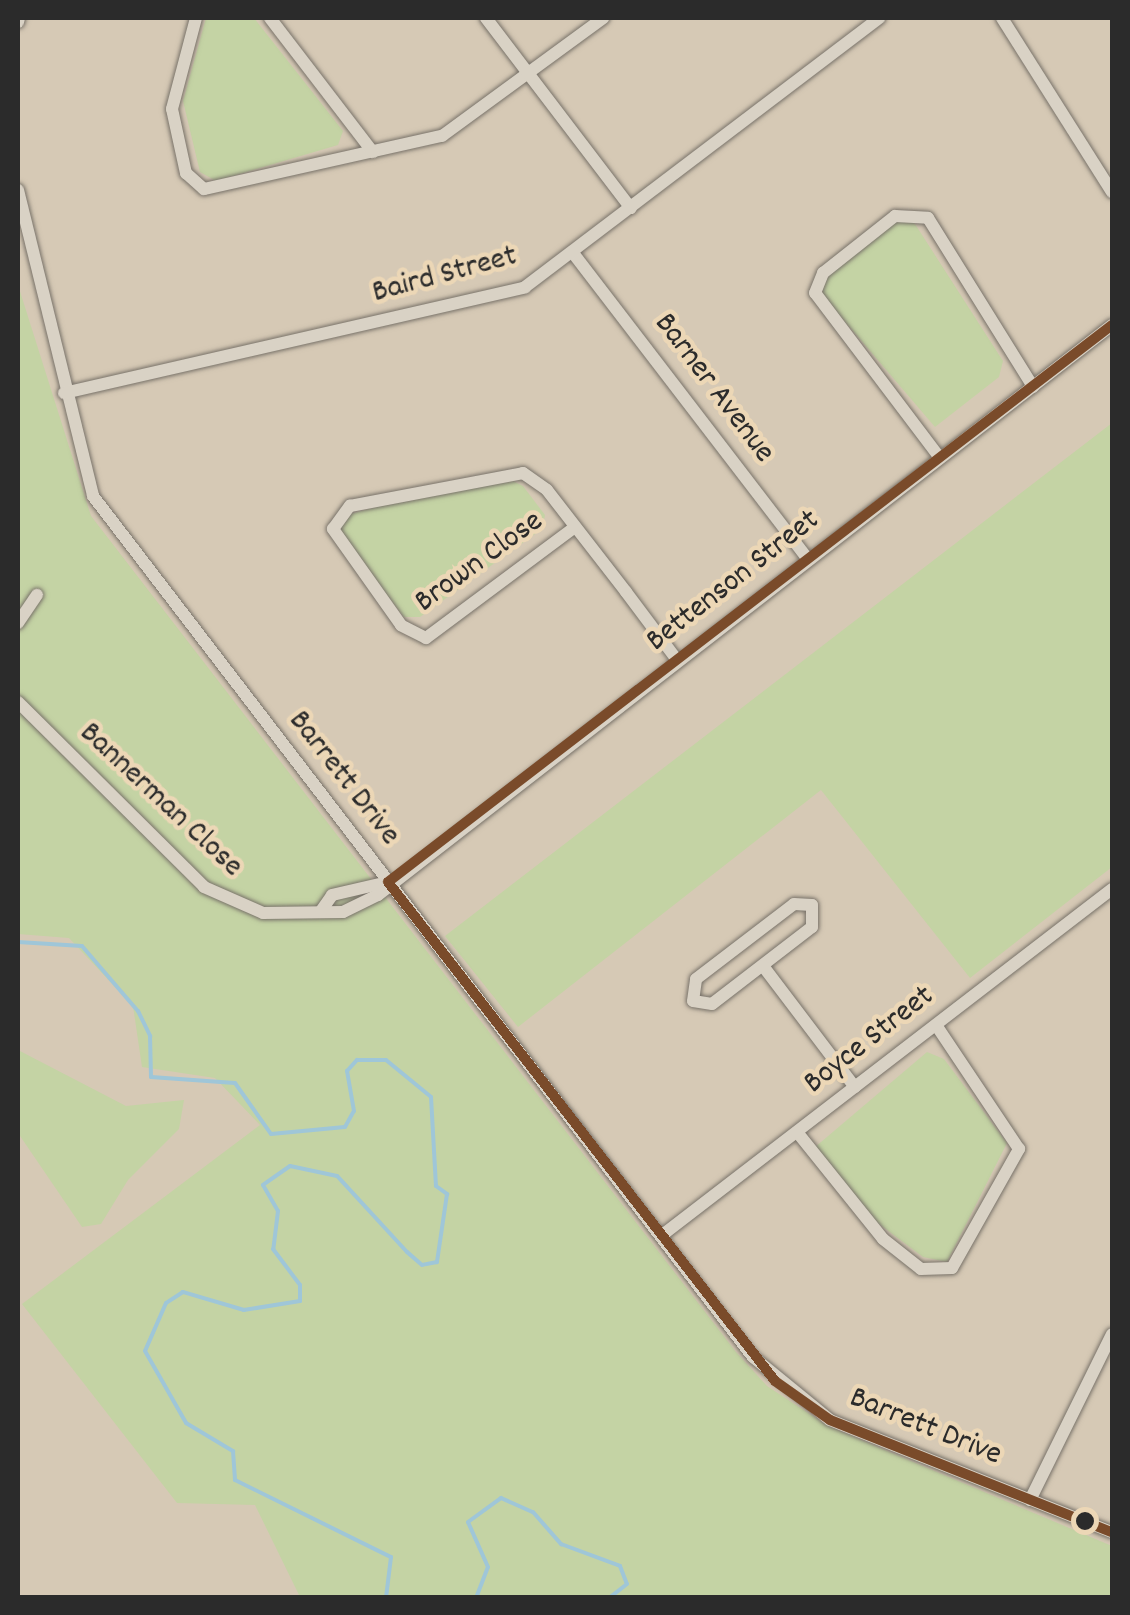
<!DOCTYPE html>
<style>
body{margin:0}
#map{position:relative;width:1130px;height:1615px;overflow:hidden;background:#d6c9b5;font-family:Dekko,sans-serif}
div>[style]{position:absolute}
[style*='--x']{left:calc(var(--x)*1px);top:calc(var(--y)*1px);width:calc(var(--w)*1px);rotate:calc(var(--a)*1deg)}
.green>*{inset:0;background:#c4d3a4}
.stream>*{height:4px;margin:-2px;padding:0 2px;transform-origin:2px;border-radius:2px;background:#9fc6d8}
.roads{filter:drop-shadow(0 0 2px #787269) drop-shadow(0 0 2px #787269)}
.minor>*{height:12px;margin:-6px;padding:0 6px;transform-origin:6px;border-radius:6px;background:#d9d2c5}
.bus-1>*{height:10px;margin:-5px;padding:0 5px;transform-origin:5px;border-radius:5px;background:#7a4b2a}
.dots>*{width:28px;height:28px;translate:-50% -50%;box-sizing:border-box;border:5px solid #ecd7b6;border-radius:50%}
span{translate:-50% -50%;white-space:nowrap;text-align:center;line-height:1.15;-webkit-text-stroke:9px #ecd7b6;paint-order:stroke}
.street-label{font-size:32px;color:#2b2b2b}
.frame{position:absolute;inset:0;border:20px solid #2b2b2b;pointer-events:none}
</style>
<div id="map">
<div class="green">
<i style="clip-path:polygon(206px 18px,254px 18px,343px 131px,338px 145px,216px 181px,200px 172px,183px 101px)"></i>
<i style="clip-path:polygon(898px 216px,915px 224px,1003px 361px,999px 377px,935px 427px,823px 296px,822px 278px)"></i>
<i style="clip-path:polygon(18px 285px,91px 516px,736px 1352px,767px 1386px,828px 1426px,1112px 1546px,1112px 1597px,300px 1597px,255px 1505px,177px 1503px,22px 1304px,260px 1125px,215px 1078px,142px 1067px,133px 1006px,69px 938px,18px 934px)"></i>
<i style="clip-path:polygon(1112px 423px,1112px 867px,970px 978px,821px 790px,518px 1027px,445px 936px)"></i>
<i style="clip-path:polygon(499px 474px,523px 486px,545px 515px,542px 529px,420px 617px,404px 617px,341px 536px,339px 517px)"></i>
<i style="clip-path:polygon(18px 1050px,126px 1106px,184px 1100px,179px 1129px,128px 1180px,101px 1224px,82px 1227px,18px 1133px)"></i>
<i style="clip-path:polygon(927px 1052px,944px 1059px,1007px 1143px,947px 1262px,923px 1257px,871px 1218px,814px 1148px)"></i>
</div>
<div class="stream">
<i style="--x:18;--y:942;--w:64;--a:3.6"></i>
<i style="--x:82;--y:946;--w:86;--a:49.3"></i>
<i style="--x:138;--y:1011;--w:28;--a:64"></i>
<i style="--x:150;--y:1036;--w:41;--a:88.6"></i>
<i style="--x:151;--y:1077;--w:84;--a:4.1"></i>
<i style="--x:235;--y:1083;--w:62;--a:54.8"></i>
<i style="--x:271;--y:1134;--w:74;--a:-5.4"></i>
<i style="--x:345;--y:1127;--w:18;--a:-61"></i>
<i style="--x:354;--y:1111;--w:41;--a:-99.9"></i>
<i style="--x:347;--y:1071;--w:15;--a:-48"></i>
<i style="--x:357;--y:1060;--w:29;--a:0"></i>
<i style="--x:386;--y:1060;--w:58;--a:39.4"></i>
<i style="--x:431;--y:1097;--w:89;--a:86.8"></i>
<i style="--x:436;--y:1186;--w:14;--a:36"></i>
<i style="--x:447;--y:1194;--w:69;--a:98.4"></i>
<i style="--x:437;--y:1262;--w:15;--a:169"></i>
<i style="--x:422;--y:1265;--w:20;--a:-139"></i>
<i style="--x:407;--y:1252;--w:103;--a:-132.6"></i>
<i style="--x:337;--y:1176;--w:48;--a:-168"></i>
<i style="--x:290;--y:1166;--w:33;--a:145"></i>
<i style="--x:263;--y:1185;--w:30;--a:60"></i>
<i style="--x:278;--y:1211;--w:38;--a:97"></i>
<i style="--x:273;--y:1249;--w:45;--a:53.1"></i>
<i style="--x:300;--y:1285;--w:16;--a:90"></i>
<i style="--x:300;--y:1301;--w:57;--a:170.9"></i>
<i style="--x:244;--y:1310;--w:64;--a:-163.6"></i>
<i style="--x:183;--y:1292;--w:20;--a:147"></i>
<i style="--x:166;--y:1303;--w:52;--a:113.6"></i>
<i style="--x:145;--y:1351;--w:83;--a:60.3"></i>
<i style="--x:186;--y:1423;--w:55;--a:30.8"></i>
<i style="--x:233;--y:1451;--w:29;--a:86"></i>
<i style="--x:235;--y:1480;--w:174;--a:26.3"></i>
<i style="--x:391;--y:1557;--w:41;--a:97"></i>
<i style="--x:476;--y:1598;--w:33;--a:-69"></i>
<i style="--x:488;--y:1567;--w:49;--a:-114"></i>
<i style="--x:468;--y:1522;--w:41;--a:-36"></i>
<i style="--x:501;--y:1498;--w:35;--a:24"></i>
<i style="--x:533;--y:1512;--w:43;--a:48.8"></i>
<i style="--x:561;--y:1544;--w:63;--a:20.4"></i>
<i style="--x:620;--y:1566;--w:19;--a:69"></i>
<i style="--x:627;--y:1584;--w:23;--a:142"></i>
</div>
<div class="roads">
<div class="minor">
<i style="--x:196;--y:18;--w:94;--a:104.8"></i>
<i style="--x:172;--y:109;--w:66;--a:77.7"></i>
<i style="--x:186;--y:173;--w:24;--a:42"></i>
<i style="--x:204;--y:189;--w:244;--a:-12.6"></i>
<i style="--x:442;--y:136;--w:200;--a:-36.2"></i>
<i style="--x:270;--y:18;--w:169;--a:52.5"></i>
<i style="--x:486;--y:18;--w:239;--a:52.7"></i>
<i style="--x:1002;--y:18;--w:206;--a:57.7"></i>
<i style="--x:18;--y:22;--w:4;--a:-76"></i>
<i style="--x:18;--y:190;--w:315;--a:76.2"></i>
<i style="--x:93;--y:496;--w:1085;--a:52.53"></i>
<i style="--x:753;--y:1357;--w:99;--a:39.3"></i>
<i style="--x:830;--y:1420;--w:303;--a:21.7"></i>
<i style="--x:573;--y:253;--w:386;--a:52.5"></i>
<i style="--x:64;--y:393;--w:473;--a:-12.9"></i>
<i style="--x:525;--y:287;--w:445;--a:-37.2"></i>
<i style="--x:940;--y:458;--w:207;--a:-127.1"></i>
<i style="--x:815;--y:293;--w:22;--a:-68"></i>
<i style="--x:823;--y:273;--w:92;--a:-38.4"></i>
<i style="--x:895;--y:216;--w:33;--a:3"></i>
<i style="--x:928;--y:218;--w:199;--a:58.1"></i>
<i style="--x:575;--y:527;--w:186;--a:143.3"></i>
<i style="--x:426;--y:638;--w:28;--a:-153"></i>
<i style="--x:401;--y:625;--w:118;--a:-125.3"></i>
<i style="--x:333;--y:529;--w:29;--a:-54"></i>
<i style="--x:350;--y:506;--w:176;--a:-10.8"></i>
<i style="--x:523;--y:473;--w:29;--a:35"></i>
<i style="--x:547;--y:490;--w:129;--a:52.2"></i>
<i style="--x:626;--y:592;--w:85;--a:53.1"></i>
<i style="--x:18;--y:623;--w:34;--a:-56"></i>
<i style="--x:18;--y:702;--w:262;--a:44.8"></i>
<i style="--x:204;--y:887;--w:64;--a:23.8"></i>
<i style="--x:263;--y:913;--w:80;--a:-0.7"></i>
<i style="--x:343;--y:912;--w:39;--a:-26"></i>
<i style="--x:378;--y:895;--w:929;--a:-37.83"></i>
<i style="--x:794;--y:904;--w:18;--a:3"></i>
<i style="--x:812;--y:905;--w:22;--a:90"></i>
<i style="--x:812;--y:927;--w:126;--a:142.4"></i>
<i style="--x:712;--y:1004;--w:19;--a:-171"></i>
<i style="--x:693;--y:1001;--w:22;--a:-82"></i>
<i style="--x:696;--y:979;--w:123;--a:-37.4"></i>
<i style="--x:321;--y:911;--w:19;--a:-55"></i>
<i style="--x:332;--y:895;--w:57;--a:-13.1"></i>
<i style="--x:763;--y:966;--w:152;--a:52.8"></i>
<i style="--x:797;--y:1132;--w:137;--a:51.2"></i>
<i style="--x:883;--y:1239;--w:48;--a:38.3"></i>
<i style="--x:921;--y:1269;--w:31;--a:-2"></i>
<i style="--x:952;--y:1268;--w:137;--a:-60.6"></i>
<i style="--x:1019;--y:1149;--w:149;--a:-123.8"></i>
<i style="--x:661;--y:1236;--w:569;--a:-37.57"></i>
<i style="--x:1030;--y:1500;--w:185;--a:-63.7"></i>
</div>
</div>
<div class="bus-1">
<i style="--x:1112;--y:325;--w:913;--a:142.43"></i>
<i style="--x:388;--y:882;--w:631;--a:52.2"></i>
<i style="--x:775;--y:1381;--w:67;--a:35.3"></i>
<i style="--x:830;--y:1420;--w:303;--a:21.7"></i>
</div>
<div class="dots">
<i style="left:1085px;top:1521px;background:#2b2b2b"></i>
</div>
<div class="street-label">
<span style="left:445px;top:276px;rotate:-15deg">Baird Street</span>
<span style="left:713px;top:389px;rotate:53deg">Barner Avenue</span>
<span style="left:480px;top:563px;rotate:-36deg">Brown Close</span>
<span style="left:734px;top:582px;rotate:-38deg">Bettenson Street</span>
<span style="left:343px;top:779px;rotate:52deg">Barrett Drive</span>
<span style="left:160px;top:801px;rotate:43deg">Bannerman Close</span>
<span style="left:870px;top:1041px;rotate:-38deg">Boyce Street</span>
<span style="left:925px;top:1428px;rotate:22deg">Barrett Drive</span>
</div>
<div class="frame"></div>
</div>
